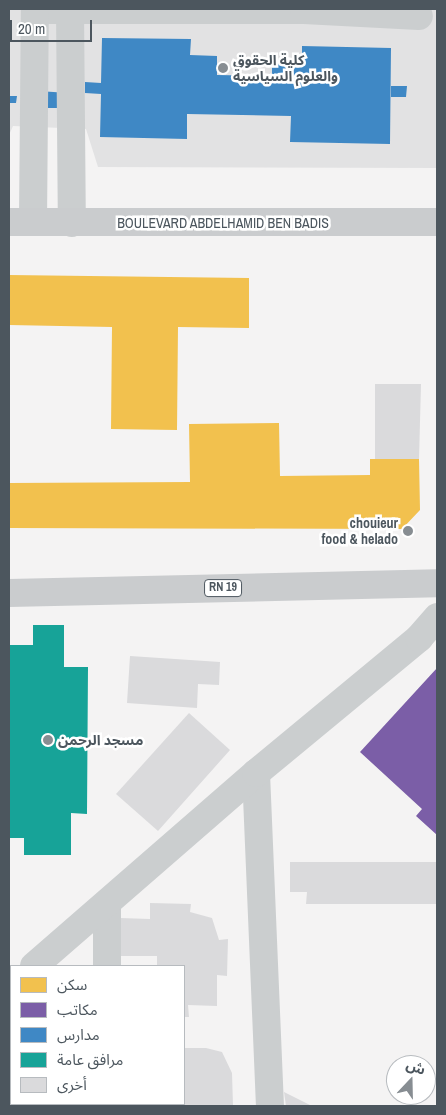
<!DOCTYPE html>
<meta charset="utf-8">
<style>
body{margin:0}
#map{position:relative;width:446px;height:1115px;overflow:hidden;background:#f4f3f3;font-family:"Archivo Narrow","Noto Sans Arabic",sans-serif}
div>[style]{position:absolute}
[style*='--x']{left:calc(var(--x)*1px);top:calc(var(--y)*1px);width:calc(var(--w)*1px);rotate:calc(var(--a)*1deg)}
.education>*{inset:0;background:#e2e2e3}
.homes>*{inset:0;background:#f2c14e}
.offices>*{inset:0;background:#7b5ea7}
.schools>*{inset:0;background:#3f88c5}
.public>*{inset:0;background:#17a398}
.building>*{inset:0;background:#dadadc}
.minor>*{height:28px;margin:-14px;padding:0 14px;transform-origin:14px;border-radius:14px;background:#cbcecf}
.major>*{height:28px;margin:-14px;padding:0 14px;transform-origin:14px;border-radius:14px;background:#caccce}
.dots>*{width:14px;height:14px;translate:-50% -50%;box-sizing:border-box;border:2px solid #fff;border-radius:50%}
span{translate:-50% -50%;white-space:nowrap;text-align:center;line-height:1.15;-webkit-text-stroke:5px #fff;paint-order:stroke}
.shield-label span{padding:1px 4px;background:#fff;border:1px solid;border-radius:4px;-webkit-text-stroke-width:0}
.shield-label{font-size:12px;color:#4c565e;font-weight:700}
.poi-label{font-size:14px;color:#4c565e;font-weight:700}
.left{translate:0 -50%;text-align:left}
.right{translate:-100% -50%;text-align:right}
.street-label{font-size:14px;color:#4c565e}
.frame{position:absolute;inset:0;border:10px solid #4c565e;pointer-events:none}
.legend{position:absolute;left:10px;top:965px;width:175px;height:140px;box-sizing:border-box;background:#fff;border:1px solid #b7bbbf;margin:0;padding:6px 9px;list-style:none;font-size:15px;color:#4c565e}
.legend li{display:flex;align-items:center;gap:10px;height:25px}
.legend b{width:25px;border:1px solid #b7bbbf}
.north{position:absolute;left:386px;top:1055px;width:50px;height:50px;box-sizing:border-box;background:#fff;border:1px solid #b7bbbf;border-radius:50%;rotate:21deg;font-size:14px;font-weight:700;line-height:20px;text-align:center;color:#4c565e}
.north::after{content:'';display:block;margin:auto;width:18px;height:22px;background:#878d92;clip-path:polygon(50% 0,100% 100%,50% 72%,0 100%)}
.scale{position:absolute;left:10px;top:20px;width:82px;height:22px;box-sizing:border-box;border:2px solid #4c565e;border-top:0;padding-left:6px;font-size:15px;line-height:18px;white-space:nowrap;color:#4c565e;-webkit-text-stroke:4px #fff;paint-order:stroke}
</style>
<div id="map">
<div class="education">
<i style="clip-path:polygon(9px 9px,437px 9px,437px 168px,98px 167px,86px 129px,13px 126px,9px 135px)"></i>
</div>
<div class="homes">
<i style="clip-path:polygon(9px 275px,249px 278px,249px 328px,178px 327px,177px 430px,111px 429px,112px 327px,9px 325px)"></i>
<i style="clip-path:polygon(279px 423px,280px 476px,370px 475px,370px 459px,419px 459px,420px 510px,402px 529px,9px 528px,9px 483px,190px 482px,189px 424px)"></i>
</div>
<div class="offices">
<i style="clip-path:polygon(437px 668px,437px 835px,416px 816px,422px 809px,360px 752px)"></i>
</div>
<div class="schools">
<i style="clip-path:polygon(102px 38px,191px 39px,190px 55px,217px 56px,217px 75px,272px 76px,272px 59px,302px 60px,302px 46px,391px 48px,390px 144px,290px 142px,291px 116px,187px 114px,187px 139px,100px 137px,101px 94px,85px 93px,85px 82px,101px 83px)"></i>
<i style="clip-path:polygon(391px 86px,407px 86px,406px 97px,391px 97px)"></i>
<i style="clip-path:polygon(38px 91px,69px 93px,68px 108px,37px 108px)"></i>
<i style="clip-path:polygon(9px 96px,17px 96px,16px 103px,9px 103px)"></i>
</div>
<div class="public">
<i style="clip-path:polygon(33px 625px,64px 625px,64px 667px,88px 667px,87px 814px,71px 813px,71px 855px,24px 855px,24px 838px,9px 838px,9px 645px,33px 645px)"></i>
</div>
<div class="building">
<i style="clip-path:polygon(375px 384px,421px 384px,419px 459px,375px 459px)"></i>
<i style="clip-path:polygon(130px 656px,220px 662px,219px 685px,198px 684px,197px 708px,127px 703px)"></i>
<i style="clip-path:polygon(189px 713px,230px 750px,158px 831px,116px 794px)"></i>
<i style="clip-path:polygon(290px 862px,437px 862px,437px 904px,306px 904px,307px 892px,290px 892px)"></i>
<i style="clip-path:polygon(150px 903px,191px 904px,190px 912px,212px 918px,219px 940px,228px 939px,227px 976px,217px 975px,217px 1006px,188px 1005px,189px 1017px,184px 1017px,184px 966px,157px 966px,157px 956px,120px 956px,120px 918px,150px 919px)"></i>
<i style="clip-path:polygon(184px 1048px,206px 1048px,222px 1052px,232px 1073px,233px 1106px,170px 1106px,170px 1104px,184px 1104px)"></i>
<i style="clip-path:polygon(284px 1092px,312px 1106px,286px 1106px)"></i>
</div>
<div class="minor">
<i style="--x:70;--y:9;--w:214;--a:89.5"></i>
<i style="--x:35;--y:10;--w:269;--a:0"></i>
<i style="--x:304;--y:10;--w:115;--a:3"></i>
<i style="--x:33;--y:222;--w:213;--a:-89.5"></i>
<i style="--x:256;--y:773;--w:333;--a:87.6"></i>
<i style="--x:107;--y:904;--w:62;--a:90"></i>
<i style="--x:34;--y:966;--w:294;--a:-41"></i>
<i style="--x:256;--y:773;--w:212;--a:-39.6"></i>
<i style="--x:419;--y:638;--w:28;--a:-49"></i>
<i style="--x:9;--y:987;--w:3;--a:-45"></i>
<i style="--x:107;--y:1104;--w:2;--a:90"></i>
</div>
<div class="major">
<i style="--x:9;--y:222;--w:428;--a:0"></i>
<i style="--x:9;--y:593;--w:428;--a:-1.3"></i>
</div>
<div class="dots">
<i style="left:223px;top:68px;background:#878d92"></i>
<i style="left:408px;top:531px;background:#878d92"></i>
<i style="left:48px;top:740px;background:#878d92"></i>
</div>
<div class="shield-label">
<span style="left:223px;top:588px">RN 19</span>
</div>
<div class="poi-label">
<span class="left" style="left:233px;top:68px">كلية الحقوق<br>والعلوم السياسية</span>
<span class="right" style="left:398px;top:531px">chouieur<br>food &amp; helado</span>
<span class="left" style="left:58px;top:740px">مسجد الرحمن</span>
</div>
<div class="street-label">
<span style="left:223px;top:223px">BOULEVARD ABDELHAMID BEN BADIS</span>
</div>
<div class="frame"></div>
<ul class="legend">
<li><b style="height:14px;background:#f2c14e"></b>سكن</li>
<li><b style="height:14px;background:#7b5ea7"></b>مكاتب</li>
<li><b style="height:14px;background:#3f88c5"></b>مدارس</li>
<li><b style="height:14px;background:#17a398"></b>مرافق عامة</li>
<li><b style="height:14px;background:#dadadc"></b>أخرى</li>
</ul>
<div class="north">ش</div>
<div class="scale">20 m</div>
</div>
